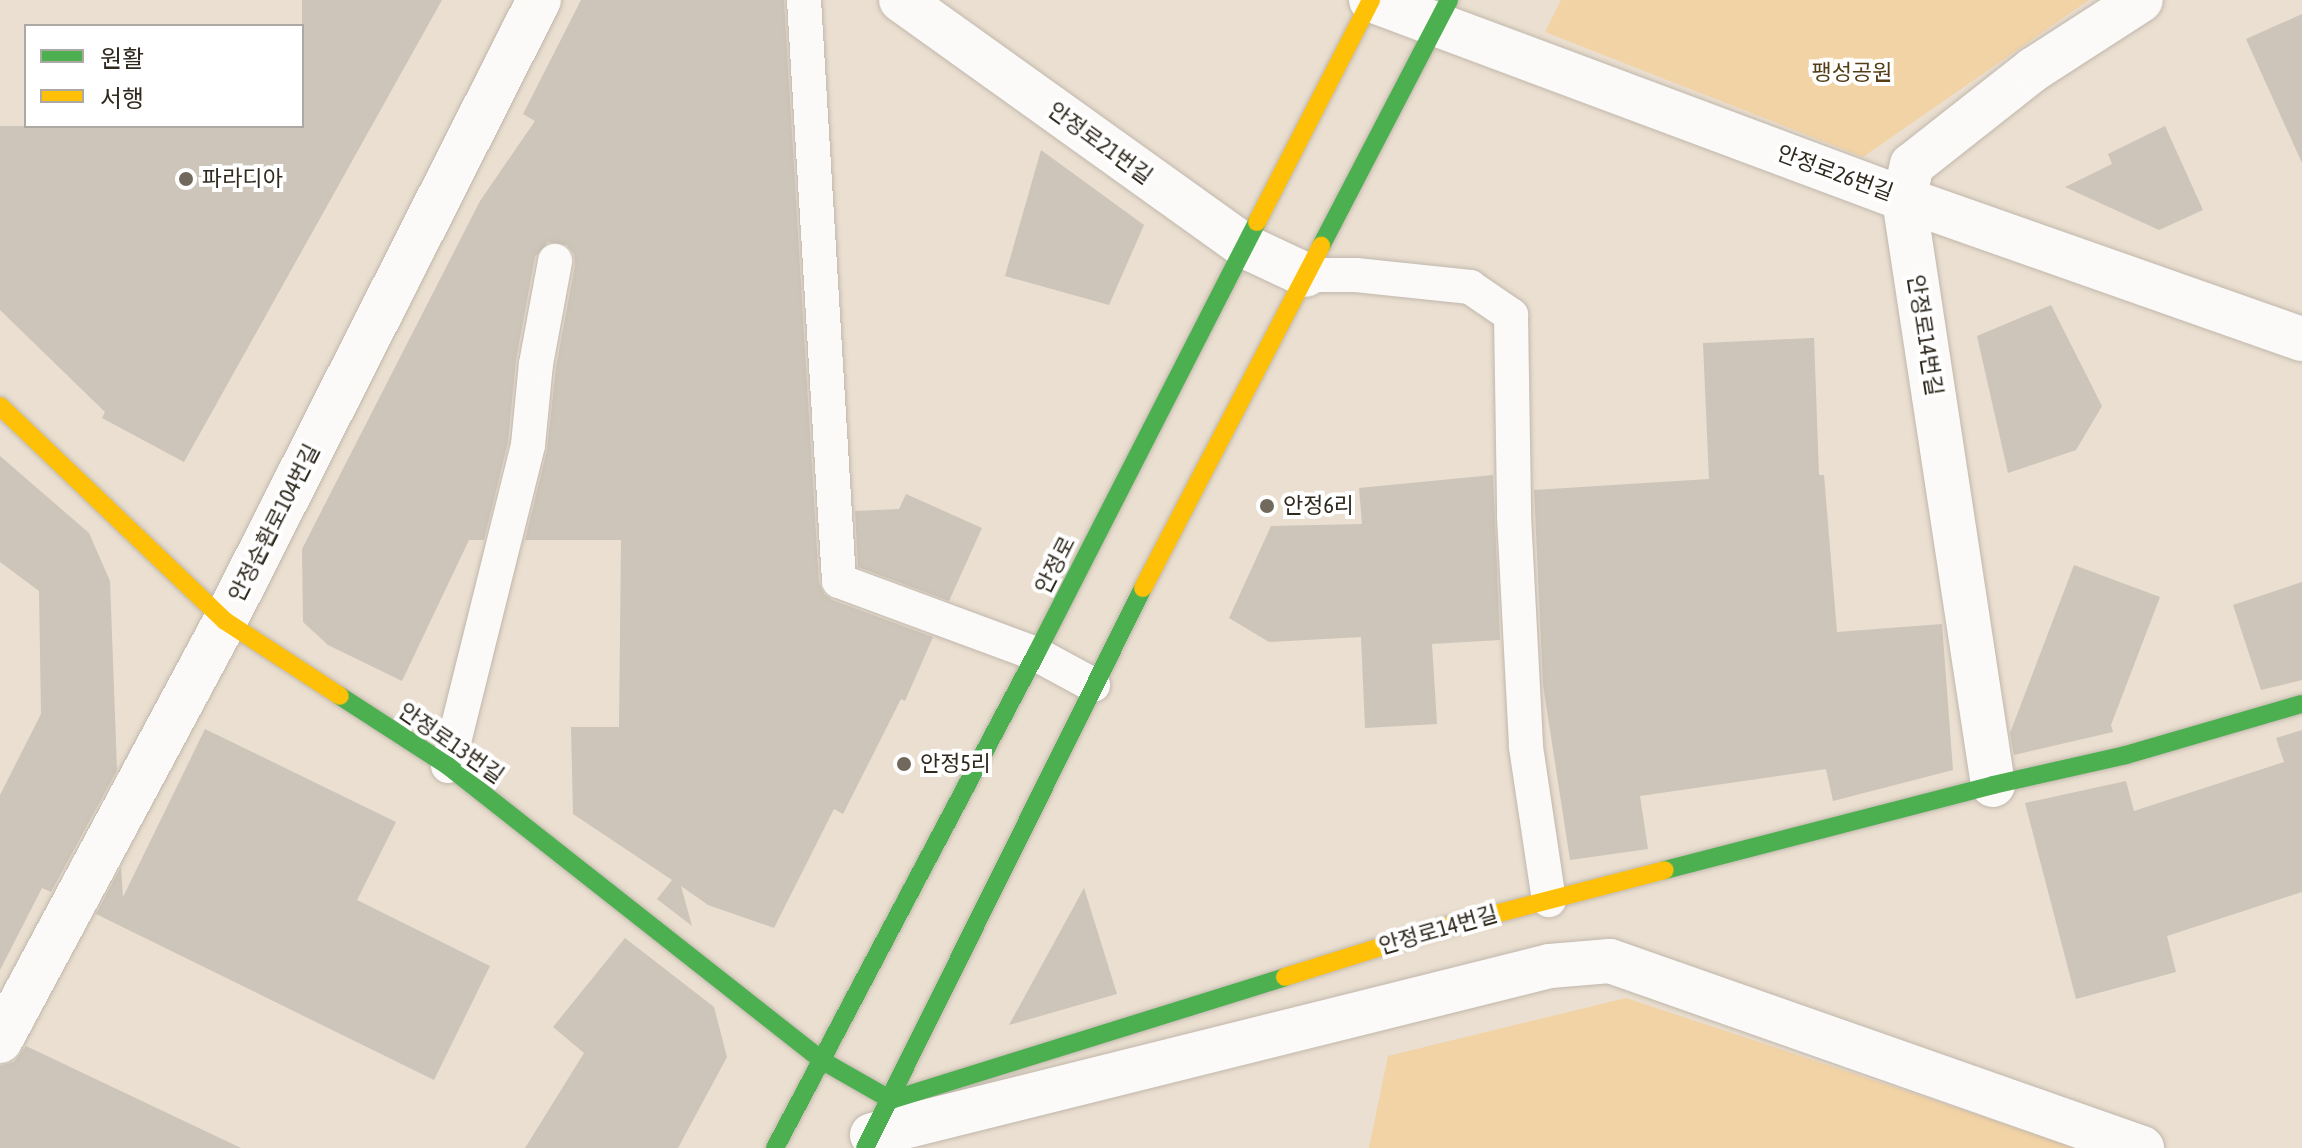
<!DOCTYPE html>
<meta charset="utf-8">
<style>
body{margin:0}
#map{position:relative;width:2302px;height:1148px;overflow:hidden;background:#eadfd0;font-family:"Asap Condensed","Noto Sans KR",sans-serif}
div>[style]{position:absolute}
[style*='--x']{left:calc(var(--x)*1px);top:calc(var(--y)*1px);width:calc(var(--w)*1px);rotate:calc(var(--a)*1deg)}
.green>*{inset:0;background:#f2d3a5}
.building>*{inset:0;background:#cdc5b9}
.roads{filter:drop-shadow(0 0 2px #c0b7ac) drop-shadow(0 0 2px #c0b7ac)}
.lane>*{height:34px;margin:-17px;padding:0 17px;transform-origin:17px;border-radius:17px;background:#fcfaf8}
.street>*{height:44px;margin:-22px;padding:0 22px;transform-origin:22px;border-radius:22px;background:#fcfaf8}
.fast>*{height:18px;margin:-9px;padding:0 9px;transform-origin:9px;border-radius:9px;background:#4caf50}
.slow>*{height:18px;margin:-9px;padding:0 9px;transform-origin:9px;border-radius:9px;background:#ffc107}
.dots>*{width:22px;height:22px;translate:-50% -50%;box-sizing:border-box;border:4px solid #fff;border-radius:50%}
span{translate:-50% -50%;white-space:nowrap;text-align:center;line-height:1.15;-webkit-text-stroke:8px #fff;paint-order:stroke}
.park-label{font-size:22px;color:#553e16}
.street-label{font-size:22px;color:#2f291e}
.poi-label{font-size:22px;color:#2f291e}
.left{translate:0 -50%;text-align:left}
.legend{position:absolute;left:24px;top:24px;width:280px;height:104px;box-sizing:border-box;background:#fff;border:2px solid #aca9a5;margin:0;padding:10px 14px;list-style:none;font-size:24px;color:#2f291e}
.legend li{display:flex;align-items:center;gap:16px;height:40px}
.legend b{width:40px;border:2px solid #aca9a5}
</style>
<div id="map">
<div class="green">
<i style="clip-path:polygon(1561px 0,2089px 0,1863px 157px,1545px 32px)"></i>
<i style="clip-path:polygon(1626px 998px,2078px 1148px,1369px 1148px,1388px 1056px)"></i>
</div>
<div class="building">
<i style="clip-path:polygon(302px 0,442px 0,184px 462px,102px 418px,105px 412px,0 310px,0 126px,302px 126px)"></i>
<i style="clip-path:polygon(581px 0,784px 0,819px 583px,824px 594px,832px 600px,933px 637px,905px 701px,901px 699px,843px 814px,834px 809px,774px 928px,708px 905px,681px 886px,692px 926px,657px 899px,672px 880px,573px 814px,571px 727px,619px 727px,621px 540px,525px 540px,547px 450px,556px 367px,575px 265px,574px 254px,567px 245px,548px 242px,535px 257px,516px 360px,508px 442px,484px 540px,469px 540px,402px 681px,328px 645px,303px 622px,302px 549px,480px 201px,535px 121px,523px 114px)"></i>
<i style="clip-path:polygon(2302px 14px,2302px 163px,2246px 39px)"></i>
<i style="clip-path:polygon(2165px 126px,2203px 210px,2159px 230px,2065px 187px,2112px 164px,2108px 154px)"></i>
<i style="clip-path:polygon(1041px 150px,1144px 225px,1109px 305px,1005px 276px)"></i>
<i style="clip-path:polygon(2051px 305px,2102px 406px,2076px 450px,2008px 473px,1977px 336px)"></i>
<i style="clip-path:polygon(1814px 338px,1819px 475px,1824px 475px,1837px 632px,1942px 624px,1953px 770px,1833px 801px,1826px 769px,1640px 796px,1648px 849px,1570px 860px,1543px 685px,1534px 490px,1709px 479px,1703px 343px)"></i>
<i style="clip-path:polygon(0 456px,89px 533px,110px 581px,117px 770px,51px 892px,42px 888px,0 970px,0 795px,41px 714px,39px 591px,0 562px)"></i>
<i style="clip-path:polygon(1493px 475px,1500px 640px,1432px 644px,1437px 724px,1365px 728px,1361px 637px,1269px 642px,1229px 618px,1271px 526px,1362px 524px,1359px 488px)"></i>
<i style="clip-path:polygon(906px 494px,982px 528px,949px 601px,858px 567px,855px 511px,899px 509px)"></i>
<i style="clip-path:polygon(2074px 565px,2160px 597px,2111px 725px,2113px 732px,2014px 755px,2010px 733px)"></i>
<i style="clip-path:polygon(2302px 582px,2302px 680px,2261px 690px,2233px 605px)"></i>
<i style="clip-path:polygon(205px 729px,396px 822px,357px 900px,490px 966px,434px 1080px,96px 914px,121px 867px,123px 897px)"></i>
<i style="clip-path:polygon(2302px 730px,2302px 892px,2167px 936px,2176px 972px,2076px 999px,2025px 803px,2126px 781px,2134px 811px,2284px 762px,2276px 738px)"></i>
<i style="clip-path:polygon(1084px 888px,1117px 994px,1009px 1025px)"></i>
<i style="clip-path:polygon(625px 938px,714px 1007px,727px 1057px,678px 1148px,525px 1148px,584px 1053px,553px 1027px)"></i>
<i style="clip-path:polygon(26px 1046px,241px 1148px,0 1148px,0 1066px,14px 1062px)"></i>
</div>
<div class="roads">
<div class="lane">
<i style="--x:804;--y:0;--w:582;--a:86.55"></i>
<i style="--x:839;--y:581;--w:210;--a:20.3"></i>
<i style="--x:1036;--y:654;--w:65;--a:28.5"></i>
<i style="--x:1306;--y:275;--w:50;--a:0"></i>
<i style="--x:1356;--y:275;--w:115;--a:6"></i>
<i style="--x:1470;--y:287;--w:50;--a:34.3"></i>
<i style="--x:1511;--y:315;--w:201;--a:89.1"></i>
<i style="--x:1514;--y:516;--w:231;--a:87"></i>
<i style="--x:1526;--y:747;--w:155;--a:81.5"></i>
<i style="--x:448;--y:766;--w:331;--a:-76"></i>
<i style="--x:528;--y:445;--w:81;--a:-84.4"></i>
<i style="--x:536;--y:364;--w:105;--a:-79.5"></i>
</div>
<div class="street">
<i style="--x:901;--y:0;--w:422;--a:35.6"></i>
<i style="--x:1244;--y:246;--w:68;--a:25.1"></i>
<i style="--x:1371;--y:0;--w:569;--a:20.47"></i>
<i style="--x:1904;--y:199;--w:422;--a:19.4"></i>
<i style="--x:1993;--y:785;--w:593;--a:-98.64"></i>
<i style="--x:1904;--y:199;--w:35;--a:-77"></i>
<i style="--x:1912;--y:165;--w:155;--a:-38.2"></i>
<i style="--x:2034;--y:69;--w:127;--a:-32.8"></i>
<i style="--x:0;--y:1041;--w:476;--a:-61.8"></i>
<i style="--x:225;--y:621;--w:696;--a:-63.18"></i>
<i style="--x:872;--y:1135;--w:699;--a:-14"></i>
<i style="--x:1550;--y:966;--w:60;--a:-4.8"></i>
<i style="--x:1610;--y:961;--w:564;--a:19.37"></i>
</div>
<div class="fast">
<i style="--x:1321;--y:246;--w:277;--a:-62.5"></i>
<i style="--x:340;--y:696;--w:129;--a:32.9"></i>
<i style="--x:448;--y:766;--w:475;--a:38.2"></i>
<i style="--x:821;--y:1060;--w:81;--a:29.7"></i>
<i style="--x:891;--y:1100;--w:413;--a:-17.3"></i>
<i style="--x:1665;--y:870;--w:339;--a:-14.5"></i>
<i style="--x:1993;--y:785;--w:136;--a:-12.7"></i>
<i style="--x:2126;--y:755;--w:183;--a:-16.2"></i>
<i style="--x:775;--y:1148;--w:559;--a:-62.15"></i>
<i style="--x:1036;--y:654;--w:485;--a:-62.9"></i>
<i style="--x:865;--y:1148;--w:625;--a:-63.6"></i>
</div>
<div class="slow">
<i style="--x:1257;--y:222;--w:250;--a:-62.8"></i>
<i style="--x:0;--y:406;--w:311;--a:43.7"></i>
<i style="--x:225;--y:621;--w:137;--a:33.1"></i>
<i style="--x:1143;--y:588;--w:386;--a:-62.5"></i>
<i style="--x:1285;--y:977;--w:164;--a:-17.4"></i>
<i style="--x:1441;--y:928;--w:231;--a:-14.5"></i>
</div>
</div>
<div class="dots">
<i style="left:186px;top:179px;background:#70695c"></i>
<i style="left:1267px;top:506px;background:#70695c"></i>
<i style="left:904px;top:764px;background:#70695c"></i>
</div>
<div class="park-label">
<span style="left:1852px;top:73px">팽성공원</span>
</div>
<div class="street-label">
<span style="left:1100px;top:143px;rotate:36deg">안정로21번길</span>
<span style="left:1835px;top:173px;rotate:20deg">안정로26번길</span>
<span style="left:1925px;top:335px;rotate:81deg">안정로14번길</span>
<span style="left:274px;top:523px;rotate:-63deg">안정순환로104번길</span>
<span style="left:1055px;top:565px;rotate:-63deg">안정로</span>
<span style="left:451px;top:743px;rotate:35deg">안정로13번길</span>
<span style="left:1438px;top:930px;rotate:-16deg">안정로14번길</span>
</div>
<div class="poi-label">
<span class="left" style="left:202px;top:179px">파라디아</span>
<span class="left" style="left:1283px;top:506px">안정6리</span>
<span class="left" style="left:920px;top:764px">안정5리</span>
</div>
<ul class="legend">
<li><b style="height:10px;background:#4caf50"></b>원활</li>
<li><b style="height:10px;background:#ffc107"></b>서행</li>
</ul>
</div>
